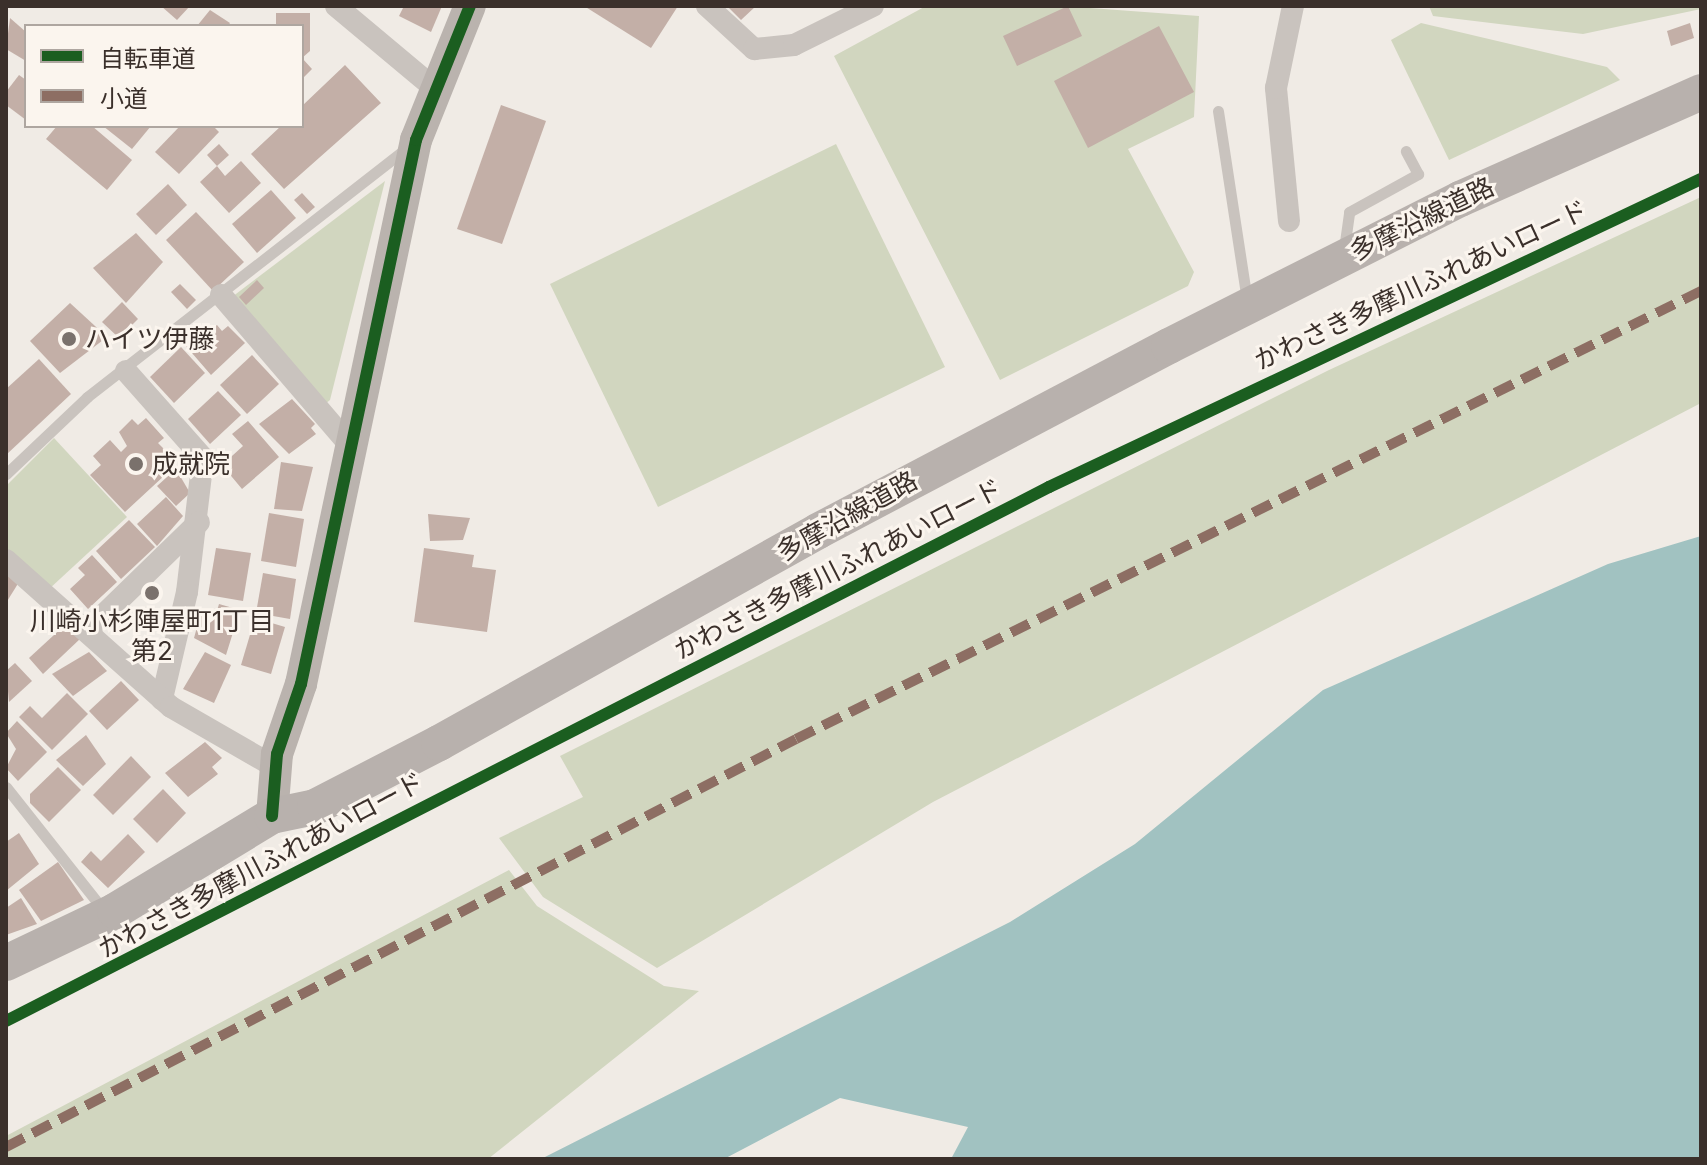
<!DOCTYPE html>
<meta charset="utf-8">
<style>
body{margin:0}
#map{position:relative;width:1707px;height:1165px;overflow:hidden;background:#f0ebe5;font-family:Inter,"Noto Sans JP",sans-serif}
div>[style]{position:absolute}
[style*='--x']{left:calc(var(--x)*1px);top:calc(var(--y)*1px);width:calc(var(--w)*1px);rotate:calc(var(--a)*1deg)}
.green>*{inset:0;background:#d1d6bf}
.water>*{inset:0;background:#a1c2c1}
.building>*{inset:0;background:#c3afa7}
.lane>*{height:11px;margin:-5.5px;padding:0 5.5px;transform-origin:5.5px;border-radius:5.5px;background:#c9c3be}
.street>*{height:22px;margin:-11px;padding:0 11px;transform-origin:11px;border-radius:11px;background:#c9c3be}
.secondary>*{height:32px;margin:-16px;padding:0 16px;transform-origin:16px;border-radius:16px;background:#bab3ae}
.primary>*{height:36px;margin:-18px;padding:0 18px;transform-origin:18px;border-radius:18px;background:#b8b1ad}
.quiet>*{height:10px;margin-top:-5px;transform-origin:0;background:repeating-linear-gradient(90deg,#8d6e63 0 20px,transparent 0 30px)}
.cycleway>*{height:12px;margin:-6px;padding:0 6px;transform-origin:6px;border-radius:6px;background:#1b5e20}
.dots>*{width:22px;height:22px;translate:-50% -50%;box-sizing:border-box;border:4px solid #fbf5ee;border-radius:50%}
span{translate:-50% -50%;white-space:nowrap;text-align:center;line-height:1.15;-webkit-text-stroke:6px #fbf5ee;paint-order:stroke}
.street-label{font-size:26px;color:#3b302b}
.poi-label{font-size:26px;color:#3b302b}
.left{translate:0 -50%;text-align:left}
.frame{position:absolute;inset:0;border:8px solid #3b302b;pointer-events:none}
.legend{position:absolute;left:24px;top:24px;width:280px;height:104px;box-sizing:border-box;background:#fbf5ee;border:2px solid #aea6a0;margin:0;padding:10px 14px;list-style:none;font-size:24px;color:#3b302b}
.legend li{display:flex;align-items:center;gap:16px;height:40px}
.legend b{width:40px;border:2px solid #aea6a0}
</style>
<div id="map">
<div class="green">
<i style="clip-path:polygon(926px 6px,1063px 6px,1199px 16px,1194px 117px,1128px 149px,1194px 272px,1188px 286px,1000px 380px,834px 56px)"></i>
<i style="clip-path:polygon(1429px 6px,1701px 6px,1701px 9px,1583px 34px,1433px 16px)"></i>
<i style="clip-path:polygon(1421px 23px,1607px 67px,1620px 80px,1449px 160px,1391px 40px)"></i>
<i style="clip-path:polygon(836px 144px,945px 367px,658px 507px,550px 284px)"></i>
<i style="clip-path:polygon(385px 181px,330px 400px,325px 404px,232px 297px)"></i>
<i style="clip-path:polygon(1701px 197px,1701px 403px,933px 802px,657px 968px,543px 897px,499px 838px,583px 797px,560px 756px,1329px 370px)"></i>
<i style="clip-path:polygon(54px 438px,127px 517px,48px 590px,6px 553px,6px 486px)"></i>
<i style="clip-path:polygon(509px 870px,537px 906px,664px 986px,699px 991px,488px 1159px,6px 1159px,6px 1136px)"></i>
</div>
<div class="water">
<i style="clip-path:polygon(1701px 536px,1701px 1159px,951px 1159px,968px 1127px,840px 1098px,724px 1159px,541px 1159px,1010px 922px,1135px 844px,1323px 690px,1608px 564px)"></i>
</div>
<div class="building">
<i style="clip-path:polygon(161px 6px,190px 6px,177px 20px)"></i>
<i style="clip-path:polygon(404px 6px,442px 6px,431px 32px,399px 16px)"></i>
<i style="clip-path:polygon(584px 6px,678px 6px,651px 48px)"></i>
<i style="clip-path:polygon(727px 6px,756px 6px,741px 20px)"></i>
<i style="clip-path:polygon(1068px 6px,1082px 36px,1017px 66px,1003px 36px)"></i>
<i style="clip-path:polygon(210px 10px,230px 23px,228px 26px,197px 26px)"></i>
<i style="clip-path:polygon(276px 13px,310px 13px,310px 51px,302px 58px,312px 69px,302px 79px,302px 26px,276px 26px)"></i>
<i style="clip-path:polygon(10px 18px,26px 32px,26px 61px,6px 49px)"></i>
<i style="clip-path:polygon(1690px 23px,1694px 38px,1671px 46px,1667px 31px)"></i>
<i style="clip-path:polygon(1159px 26px,1194px 92px,1088px 148px,1054px 81px)"></i>
<i style="clip-path:polygon(345px 65px,381px 103px,284px 189px,251px 154px,281px 126px,302px 126px,302px 106px)"></i>
<i style="clip-path:polygon(19px 75px,26px 80px,26px 120px,6px 105px,6px 92px)"></i>
<i style="clip-path:polygon(501px 105px,546px 121px,502px 244px,457px 229px)"></i>
<i style="clip-path:polygon(57px 126px,92px 126px,132px 160px,107px 190px,46px 139px)"></i>
<i style="clip-path:polygon(103px 126px,151px 126px,132px 149px)"></i>
<i style="clip-path:polygon(180px 126px,213px 126px,219px 132px,179px 174px,155px 152px)"></i>
<i style="clip-path:polygon(219px 144px,229px 155px,217px 166px,207px 155px)"></i>
<i style="clip-path:polygon(241px 161px,261px 183px,229px 213px,200px 182px,217px 166px,225px 176px)"></i>
<i style="clip-path:polygon(168px 184px,187px 205px,156px 235px,136px 214px)"></i>
<i style="clip-path:polygon(271px 190px,296px 218px,257px 253px,232px 224px)"></i>
<i style="clip-path:polygon(302px 193px,315px 207px,307px 214px,294px 200px)"></i>
<i style="clip-path:polygon(196px 212px,244px 262px,213px 291px,166px 240px)"></i>
<i style="clip-path:polygon(136px 233px,163px 262px,126px 303px,93px 268px)"></i>
<i style="clip-path:polygon(257px 280px,264px 288px,246px 305px,239px 297px)"></i>
<i style="clip-path:polygon(180px 284px,196px 300px,187px 309px,171px 292px)"></i>
<i style="clip-path:polygon(122px 302px,138px 319px,119px 338px,102px 322px)"></i>
<i style="clip-path:polygon(70px 303px,107px 337px,60px 373px,30px 341px)"></i>
<i style="clip-path:polygon(217px 325px,222px 331px,228px 326px,245px 343px,211px 375px,185px 345px)"></i>
<i style="clip-path:polygon(181px 347px,205px 373px,174px 403px,150px 377px)"></i>
<i style="clip-path:polygon(252px 355px,279px 384px,247px 414px,220px 385px)"></i>
<i style="clip-path:polygon(39px 359px,71px 394px,6px 455px,6px 389px)"></i>
<i style="clip-path:polygon(218px 391px,241px 415px,210px 444px,188px 419px)"></i>
<i style="clip-path:polygon(292px 399px,315px 424px,311px 428px,316px 434px,289px 454px,259px 424px)"></i>
<i style="clip-path:polygon(146px 418px,164px 438px,158px 443px,167px 452px,154px 464px,165px 475px,125px 512px,90px 475px,101px 465px,93px 456px,110px 440px,121px 452px,127px 446px,119px 432px,132px 419px,138px 425px)"></i>
<i style="clip-path:polygon(248px 421px,279px 457px,242px 489px,222px 465px,243px 446px,232px 434px)"></i>
<i style="clip-path:polygon(281px 462px,313px 467px,302px 511px,274px 509px)"></i>
<i style="clip-path:polygon(176px 469px,190px 493px,176px 506px,157px 486px)"></i>
<i style="clip-path:polygon(166px 497px,183px 516px,157px 546px,137px 524px)"></i>
<i style="clip-path:polygon(269px 513px,304px 519px,296px 567px,261px 561px)"></i>
<i style="clip-path:polygon(428px 514px,470px 518px,463px 540px,430px 541px)"></i>
<i style="clip-path:polygon(129px 520px,155px 547px,121px 579px,96px 551px)"></i>
<i style="clip-path:polygon(216px 548px,251px 553px,243px 601px,208px 595px)"></i>
<i style="clip-path:polygon(424px 548px,474px 555px,472px 567px,496px 570px,487px 632px,414px 622px)"></i>
<i style="clip-path:polygon(92px 555px,117px 582px,88px 609px,70px 589px,85px 575px,78px 568px)"></i>
<i style="clip-path:polygon(263px 573px,296px 579px,290px 619px,256px 613px)"></i>
<i style="clip-path:polygon(6px 574px,19px 582px,6px 603px)"></i>
<i style="clip-path:polygon(219px 604px,240px 610px,226px 655px,194px 638px,202px 609px,216px 614px)"></i>
<i style="clip-path:polygon(255px 618px,285px 627px,271px 674px,241px 665px)"></i>
<i style="clip-path:polygon(67px 623px,81px 638px,43px 674px,29px 658px)"></i>
<i style="clip-path:polygon(89px 652px,107px 671px,73px 696px,52px 674px)"></i>
<i style="clip-path:polygon(205px 652px,231px 665px,214px 703px,183px 689px)"></i>
<i style="clip-path:polygon(15px 663px,32px 681px,9px 702px,6px 671px)"></i>
<i style="clip-path:polygon(121px 681px,139px 700px,107px 730px,89px 711px)"></i>
<i style="clip-path:polygon(67px 693px,88px 714px,52px 750px,19px 717px,30px 706px,42px 718px)"></i>
<i style="clip-path:polygon(17px 721px,47px 752px,18px 781px,6px 768px,16px 749px,6px 733px)"></i>
<i style="clip-path:polygon(86px 735px,106px 764px,83px 786px,56px 760px)"></i>
<i style="clip-path:polygon(205px 742px,222px 758px,212px 767px,218px 774px,188px 797px,165px 773px)"></i>
<i style="clip-path:polygon(131px 756px,151px 777px,113px 815px,93px 795px)"></i>
<i style="clip-path:polygon(58px 767px,81px 790px,49px 822px,30px 803px,30px 794px)"></i>
<i style="clip-path:polygon(163px 789px,186px 813px,157px 843px,133px 819px)"></i>
<i style="clip-path:polygon(19px 833px,39px 864px,6px 891px,6px 842px)"></i>
<i style="clip-path:polygon(128px 834px,145px 852px,108px 888px,81px 862px,91px 851px,101px 861px)"></i>
<i style="clip-path:polygon(58px 862px,84px 900px,41px 921px,19px 890px)"></i>
<i style="clip-path:polygon(21px 898px,37px 924px,6px 935px,6px 908px)"></i>
</div>
<div class="lane">
<i style="--x:1218;--y:111;--w:192;--a:81.3"></i>
<i style="--x:1344;--y:249;--w:37;--a:-82"></i>
<i style="--x:1349;--y:212;--w:79;--a:-28.8"></i>
<i style="--x:1418;--y:174;--w:26;--a:-118"></i>
<i style="--x:6;--y:474;--w:112;--a:-43.5"></i>
<i style="--x:87;--y:397;--w:405;--a:-37.9"></i>
<i style="--x:6;--y:787;--w:159;--a:51.6"></i>
</div>
<div class="street">
<i style="--x:336;--y:6;--w:128;--a:39.9"></i>
<i style="--x:707;--y:6;--w:64;--a:42.5"></i>
<i style="--x:754;--y:49;--w:40;--a:-5.7"></i>
<i style="--x:794;--y:45;--w:88;--a:-26.3"></i>
<i style="--x:1289;--y:221;--w:134;--a:-95.6"></i>
<i style="--x:1276;--y:88;--w:84;--a:-78.3"></i>
<i style="--x:221;--y:295;--w:195;--a:49.4"></i>
<i style="--x:126;--y:371;--w:116;--a:48.5"></i>
<i style="--x:203;--y:458;--w:135;--a:96.8"></i>
<i style="--x:187;--y:592;--w:110;--a:103.2"></i>
<i style="--x:6;--y:560;--w:221;--a:41.7"></i>
<i style="--x:171;--y:707;--w:120;--a:30"></i>
<i style="--x:87;--y:631;--w:156;--a:-44.2"></i>
</div>
<div class="secondary">
<i style="--x:272;--y:816;--w:62;--a:-85.4"></i>
<i style="--x:277;--y:754;--w:74;--a:-71.1"></i>
<i style="--x:301;--y:684;--w:556;--a:-78.06"></i>
<i style="--x:416;--y:140;--w:144;--a:-68.1"></i>
</div>
<div class="primary">
<i style="--x:6;--y:963;--w:121;--a:-25.5"></i>
<i style="--x:115;--y:911;--w:184;--a:-31.2"></i>
<i style="--x:272;--y:816;--w:44;--a:-11.8"></i>
<i style="--x:315;--y:807;--w:140;--a:-27.3"></i>
<i style="--x:439;--y:743;--w:434;--a:-29.2"></i>
<i style="--x:818;--y:531;--w:397;--a:-27.8"></i>
<i style="--x:1169;--y:346;--w:326;--a:-26.8"></i>
<i style="--x:1460;--y:199;--w:264;--a:-23.9"></i>
</div>
<div class="quiet">
<i style="--x:6;--y:1147;--w:889;--a:-27.31"></i>
<i style="--x:796;--y:739;--w:1010;--a:-26.34"></i>
</div>
<div class="cycleway">
<i style="--x:272;--y:816;--w:62;--a:-85.4"></i>
<i style="--x:277;--y:754;--w:74;--a:-71.1"></i>
<i style="--x:301;--y:684;--w:556;--a:-78.06"></i>
<i style="--x:416;--y:140;--w:144;--a:-68.1"></i>
<i style="--x:6;--y:1021;--w:1172;--a:-27.11"></i>
<i style="--x:1049;--y:487;--w:721;--a:-25.29"></i>
</div>
<div class="dots">
<i style="left:69px;top:339px;background:#7a716c"></i>
<i style="left:136px;top:464px;background:#7a716c"></i>
<i style="left:152px;top:593px;background:#7a716c"></i>
</div>
<div class="street-label">
<span style="left:1422px;top:219px;rotate:-26deg">多摩沿線道路</span>
<span style="left:1421px;top:285px;rotate:-25deg">かわさき多摩川ふれあいロード</span>
<span style="left:847px;top:516px;rotate:-29deg">多摩沿線道路</span>
<span style="left:838px;top:569px;rotate:-27deg">かわさき多摩川ふれあいロード</span>
<span style="left:261px;top:865px;rotate:-28deg">かわさき多摩川ふれあいロード</span>
</div>
<div class="poi-label">
<span class="left" style="left:85px;top:339px">ハイツ伊藤</span>
<span class="left" style="left:152px;top:464px">成就院</span>
<span style="left:152px;top:636px">川崎小杉陣屋町1丁目<br>第2</span>
</div>
<div class="frame"></div>
<ul class="legend">
<li><b style="height:10px;background:#1b5e20"></b>自転車道</li>
<li><b style="height:10px;background:#8d6e63"></b>小道</li>
</ul>
</div>
